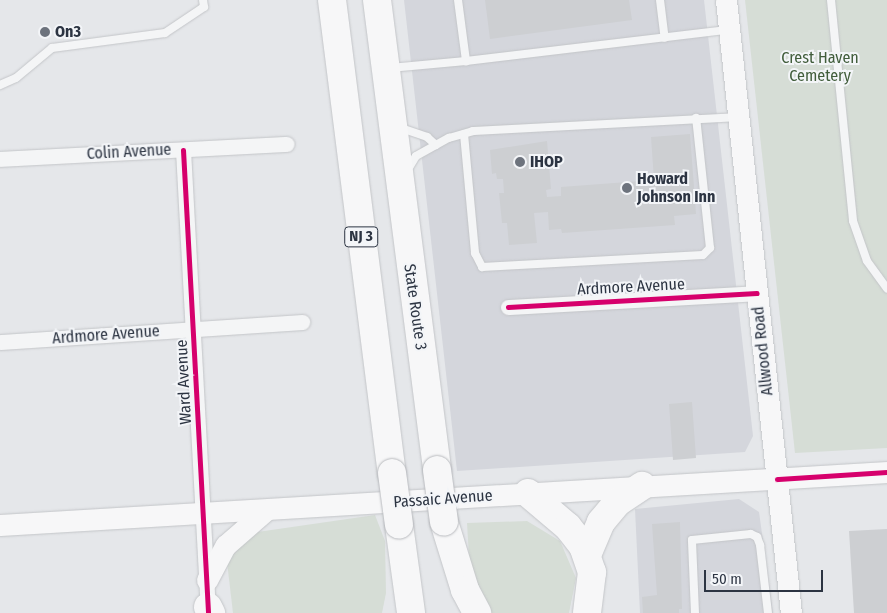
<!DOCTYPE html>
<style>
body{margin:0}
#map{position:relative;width:887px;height:613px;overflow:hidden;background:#e5e7ea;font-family:"Fira Sans Condensed",sans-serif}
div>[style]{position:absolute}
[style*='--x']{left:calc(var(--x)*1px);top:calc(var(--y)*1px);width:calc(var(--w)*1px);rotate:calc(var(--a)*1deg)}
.built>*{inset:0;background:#d4d6dc}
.green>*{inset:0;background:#d6ddd6}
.building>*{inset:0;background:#cdcfd2}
.roads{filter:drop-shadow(0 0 1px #c3c5c8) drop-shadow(0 0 1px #c3c5c8)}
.lane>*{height:8px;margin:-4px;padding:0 4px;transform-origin:4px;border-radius:4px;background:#f4f5f6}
.street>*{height:15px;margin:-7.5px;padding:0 7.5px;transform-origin:7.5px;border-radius:7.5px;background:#f4f5f6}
.secondary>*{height:21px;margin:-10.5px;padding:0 10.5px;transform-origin:10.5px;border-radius:10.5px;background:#f7f7f8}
.highway>*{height:28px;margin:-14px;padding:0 14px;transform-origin:14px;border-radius:14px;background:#f7f7f8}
.bridges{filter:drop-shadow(0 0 1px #b8babe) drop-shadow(0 0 1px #b8babe)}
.highway-bridge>*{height:28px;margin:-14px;padding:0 14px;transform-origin:14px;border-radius:14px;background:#f7f7f8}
.cycleway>*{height:5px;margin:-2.5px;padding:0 2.5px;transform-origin:2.5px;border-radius:2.5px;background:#d6006c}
.dots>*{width:14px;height:14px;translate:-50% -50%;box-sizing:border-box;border:2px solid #f3f5f8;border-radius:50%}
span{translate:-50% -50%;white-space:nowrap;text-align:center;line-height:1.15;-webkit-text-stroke:4px #f3f5f8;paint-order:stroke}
.shield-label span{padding:1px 4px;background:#f3f5f8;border:1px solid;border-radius:4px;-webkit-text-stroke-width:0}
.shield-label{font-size:15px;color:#2c3442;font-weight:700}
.poi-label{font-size:16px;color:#2c3442;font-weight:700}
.left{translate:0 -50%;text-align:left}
.park-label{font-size:16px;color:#415d3b}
.street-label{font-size:16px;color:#2c3442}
.scale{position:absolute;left:704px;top:570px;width:119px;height:22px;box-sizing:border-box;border:2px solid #2c3442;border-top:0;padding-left:6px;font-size:15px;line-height:18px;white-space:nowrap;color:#2c3442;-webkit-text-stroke:4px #f3f5f8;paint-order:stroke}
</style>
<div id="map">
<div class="built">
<i style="clip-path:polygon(404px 0,704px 0,753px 436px,745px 452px,457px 471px)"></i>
<i style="clip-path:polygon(739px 499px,759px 512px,773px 613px,640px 613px,635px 509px)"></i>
</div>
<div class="green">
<i style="clip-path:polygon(745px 0,887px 0,887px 448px,795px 453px)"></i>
<i style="clip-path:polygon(375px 515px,385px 541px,386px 593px,382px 613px,233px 613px,227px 562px,250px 533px)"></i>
<i style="clip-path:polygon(527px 521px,560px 541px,576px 578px,569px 613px,488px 613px,477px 600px,469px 557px,467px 523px)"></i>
</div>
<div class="building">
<i style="clip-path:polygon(485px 0,629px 0,632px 20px,490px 39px)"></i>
<i style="clip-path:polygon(690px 134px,696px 214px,674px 216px,675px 225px,562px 233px,561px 229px,549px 230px,548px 212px,534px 213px,537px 243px,509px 245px,507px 223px,502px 223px,499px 193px,504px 193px,503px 179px,497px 179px,496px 173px,492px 174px,490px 150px,547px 141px,551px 189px,546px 190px,547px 197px,561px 196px,561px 187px,654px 180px,651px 137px)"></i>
<i style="clip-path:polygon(692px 402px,696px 458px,673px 460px,669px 404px)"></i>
<i style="clip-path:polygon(680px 522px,682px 609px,679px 609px,679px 613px,643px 613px,642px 597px,657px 595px,652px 524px)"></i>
<i style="clip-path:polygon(887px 529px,887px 613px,854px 613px,849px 531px)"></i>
</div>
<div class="roads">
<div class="lane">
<i style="--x:458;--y:0;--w:62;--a:82.5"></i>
<i style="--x:466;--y:61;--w:263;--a:-6.8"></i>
<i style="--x:660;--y:0;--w:38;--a:83"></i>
<i style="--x:831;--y:0;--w:222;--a:84.3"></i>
<i style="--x:853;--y:221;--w:42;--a:70.7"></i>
<i style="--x:867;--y:261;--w:34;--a:54"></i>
<i style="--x:390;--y:68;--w:76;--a:-5.3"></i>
<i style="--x:0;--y:85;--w:17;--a:-24"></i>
<i style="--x:16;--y:78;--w:47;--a:-39.8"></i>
<i style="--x:52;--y:48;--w:114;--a:-7.6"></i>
<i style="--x:165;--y:33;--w:47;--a:-33.7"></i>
<i style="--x:204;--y:7;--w:7;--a:-98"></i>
<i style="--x:398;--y:127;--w:31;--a:19"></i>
<i style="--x:427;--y:137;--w:12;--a:42"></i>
<i style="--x:464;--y:134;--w:120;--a:84.7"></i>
<i style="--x:475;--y:253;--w:16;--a:63"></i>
<i style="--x:482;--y:267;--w:221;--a:-3.1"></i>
<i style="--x:703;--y:255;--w:10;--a:-45"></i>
<i style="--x:710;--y:248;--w:131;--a:-96.1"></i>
<i style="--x:407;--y:171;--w:17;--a:-59"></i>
<i style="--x:416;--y:156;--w:38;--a:-29"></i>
<i style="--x:449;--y:138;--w:25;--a:-16"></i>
<i style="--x:473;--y:131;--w:263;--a:-3"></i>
<i style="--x:695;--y:613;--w:73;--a:-92.4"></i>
<i style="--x:692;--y:540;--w:59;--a:-5.8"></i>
<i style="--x:751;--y:534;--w:7;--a:27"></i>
<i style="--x:757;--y:537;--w:9;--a:69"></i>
<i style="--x:760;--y:545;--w:68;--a:83.3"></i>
</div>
<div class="street">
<i style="--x:183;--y:150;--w:464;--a:86.9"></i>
<i style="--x:0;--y:159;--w:287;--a:-3"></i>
<i style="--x:508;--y:307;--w:249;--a:-3.2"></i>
<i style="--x:0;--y:342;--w:303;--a:-3.8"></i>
</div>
<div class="secondary">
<i style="--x:726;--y:0;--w:616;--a:83.95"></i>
<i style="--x:0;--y:525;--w:889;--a:-3.42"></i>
<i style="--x:207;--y:580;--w:40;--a:-62"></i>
<i style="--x:226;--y:545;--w:52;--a:-41.1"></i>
</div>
<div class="highway">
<i style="--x:332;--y:0;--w:477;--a:82.8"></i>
<i style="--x:377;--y:0;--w:474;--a:82.7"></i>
<i style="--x:528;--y:493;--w:52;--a:40.4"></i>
<i style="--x:568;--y:527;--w:24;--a:52"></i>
<i style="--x:583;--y:546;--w:28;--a:71"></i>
<i style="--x:592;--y:572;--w:41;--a:97"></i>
<i style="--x:444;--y:522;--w:71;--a:72.8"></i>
<i style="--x:465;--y:590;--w:26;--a:62"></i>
<i style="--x:399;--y:525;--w:89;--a:82.2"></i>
<i style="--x:587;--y:555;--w:36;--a:-67"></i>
<i style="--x:601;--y:522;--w:26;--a:-50"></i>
<i style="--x:618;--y:502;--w:29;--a:-34"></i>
<i style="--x:208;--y:607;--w:7;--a:63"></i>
</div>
</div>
<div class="bridges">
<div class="highway-bridge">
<i style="--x:437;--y:470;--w:52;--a:82.3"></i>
<i style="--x:392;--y:473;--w:52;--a:82.3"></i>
</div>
</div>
<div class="cycleway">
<i style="--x:183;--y:150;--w:464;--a:86.9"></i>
<i style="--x:508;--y:307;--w:249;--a:-3.2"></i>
<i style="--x:777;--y:479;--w:110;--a:-3.6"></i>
</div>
<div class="dots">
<i style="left:45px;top:32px;background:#6d737d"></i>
<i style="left:520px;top:162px;background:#6d737d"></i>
<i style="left:627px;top:188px;background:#6d737d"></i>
</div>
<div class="shield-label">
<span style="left:361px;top:237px">NJ 3</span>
</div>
<div class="poi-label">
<span class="left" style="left:55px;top:32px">On3</span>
<span class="left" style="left:530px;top:162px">IHOP</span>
<span class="left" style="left:637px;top:188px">Howard<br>Johnson Inn</span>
</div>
<div class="park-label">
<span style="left:820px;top:67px">Crest Haven<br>Cemetery</span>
</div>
<div class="street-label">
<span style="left:129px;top:152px;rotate:-3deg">Colin Avenue</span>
<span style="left:631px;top:287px;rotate:-3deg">Ardmore Avenue</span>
<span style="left:415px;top:307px;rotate:82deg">State Route 3</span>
<span style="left:106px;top:335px;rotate:-4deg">Ardmore Avenue</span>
<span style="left:763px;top:351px;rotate:-96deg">Allwood Road</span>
<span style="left:184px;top:382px;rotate:-93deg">Ward Avenue</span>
<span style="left:443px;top:499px;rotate:-4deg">Passaic Avenue</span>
</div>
<div class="scale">50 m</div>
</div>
